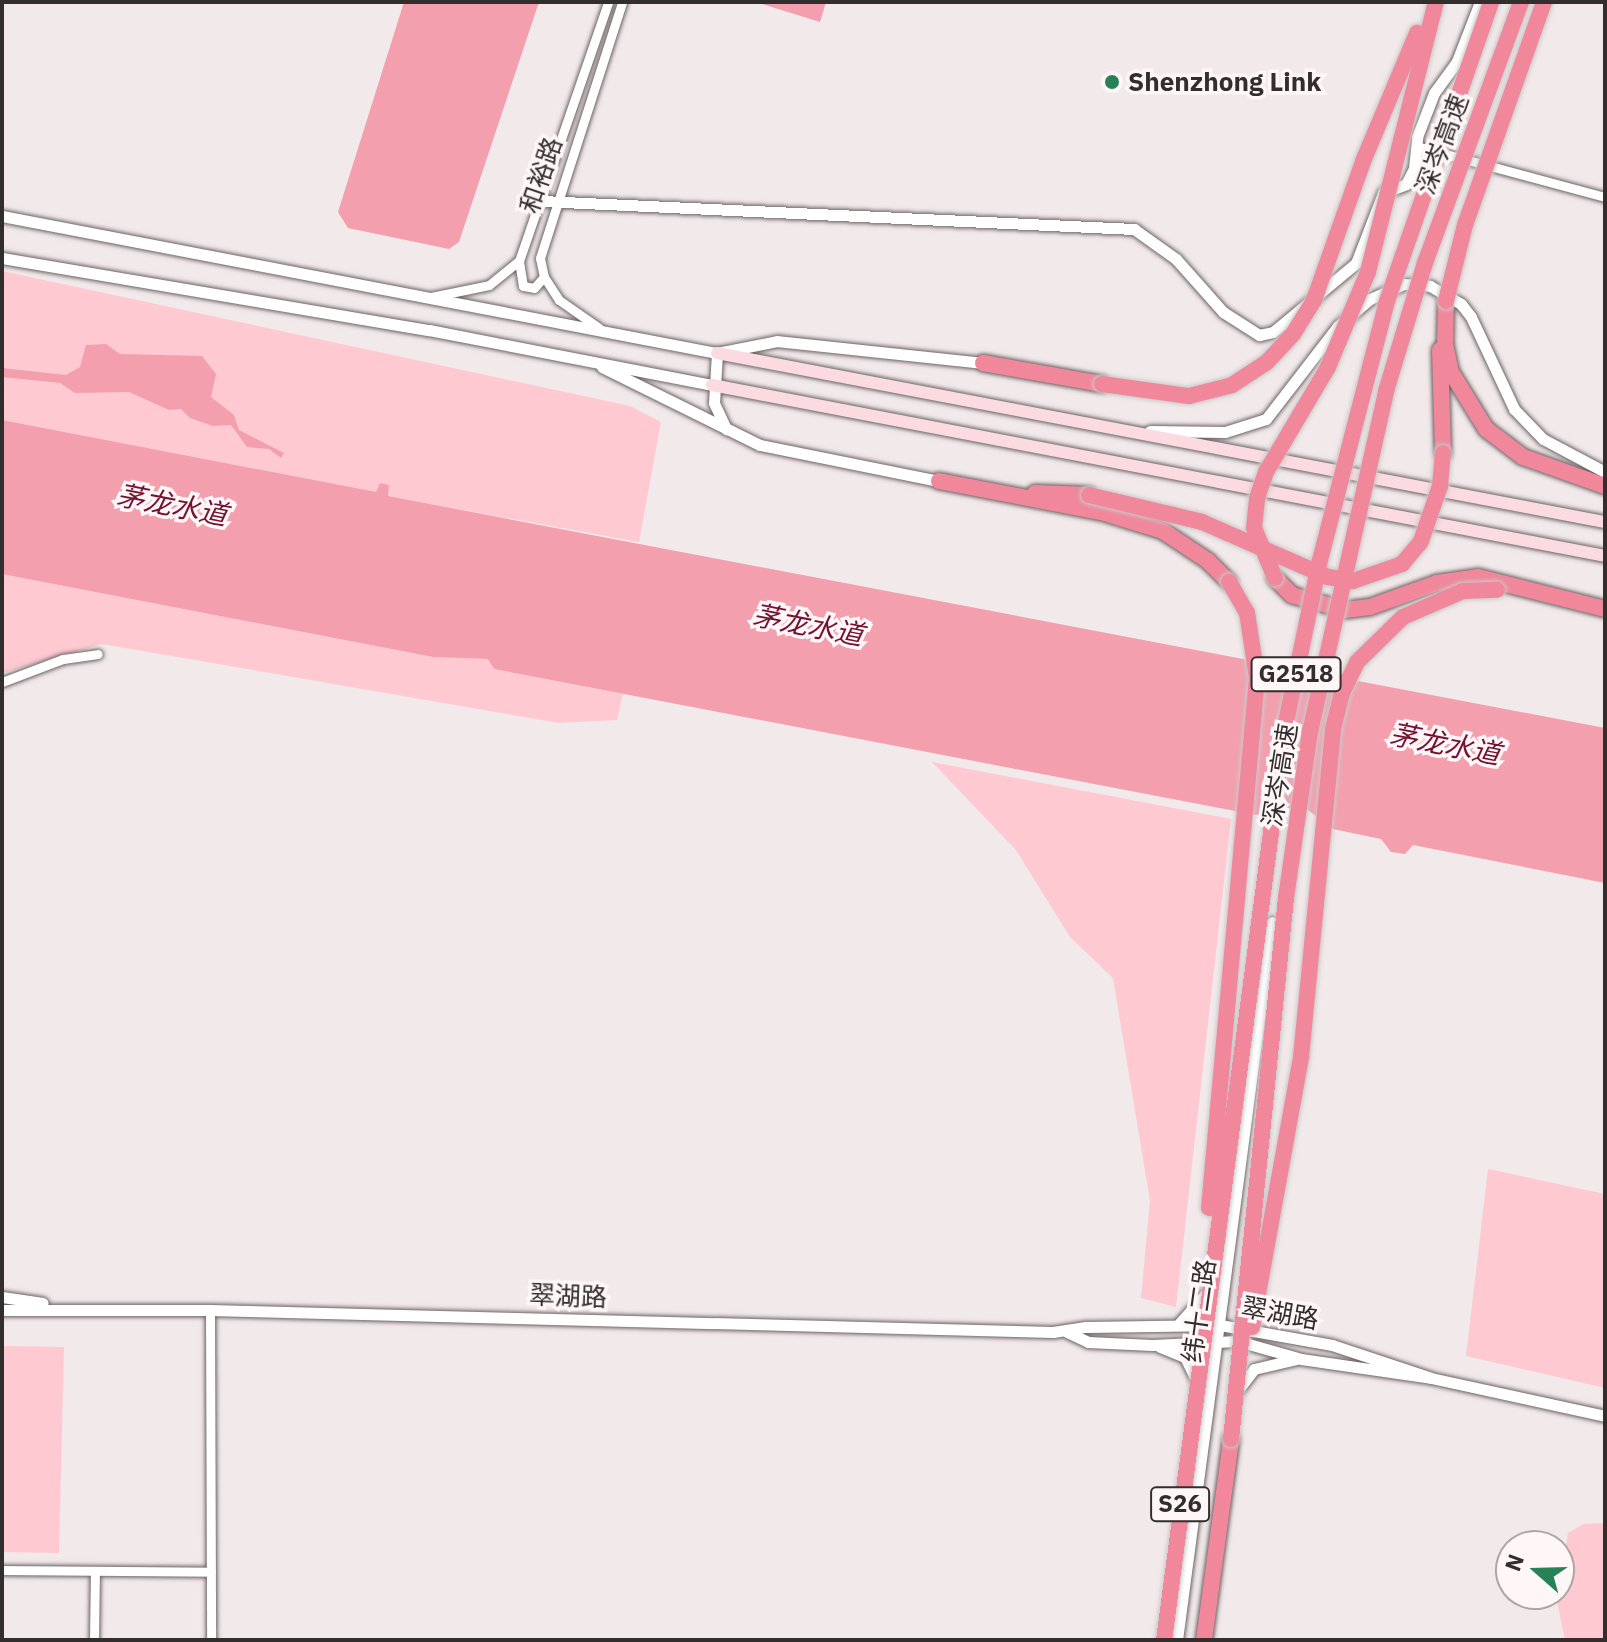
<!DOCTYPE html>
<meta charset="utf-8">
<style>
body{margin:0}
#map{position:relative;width:1607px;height:1642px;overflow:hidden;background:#f2e9ea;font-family:"IBM Plex Sans","Noto Sans SC",sans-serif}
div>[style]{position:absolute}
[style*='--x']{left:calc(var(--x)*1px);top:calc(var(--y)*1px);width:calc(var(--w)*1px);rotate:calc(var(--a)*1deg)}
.green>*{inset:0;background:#fec9d1}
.water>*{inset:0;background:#f39fad}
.roads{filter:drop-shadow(0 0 2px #6c6465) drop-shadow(0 0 2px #6c6465)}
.minor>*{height:9px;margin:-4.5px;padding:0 4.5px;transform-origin:4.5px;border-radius:4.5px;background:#fff}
.tertiary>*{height:11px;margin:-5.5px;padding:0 5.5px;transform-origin:5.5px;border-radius:5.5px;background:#fff}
.secondary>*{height:12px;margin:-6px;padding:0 6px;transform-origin:6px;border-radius:6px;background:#fbdbe1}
.motorway>*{height:16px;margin:-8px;padding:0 8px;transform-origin:8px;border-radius:8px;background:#f1879b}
.bridges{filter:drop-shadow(0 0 2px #cac9c9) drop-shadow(0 0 2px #cac9c9)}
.motorway-bridge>*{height:16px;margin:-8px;padding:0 8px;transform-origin:8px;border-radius:8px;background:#f1879b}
.dots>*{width:22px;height:22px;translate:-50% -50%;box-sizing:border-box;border:4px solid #fef6f7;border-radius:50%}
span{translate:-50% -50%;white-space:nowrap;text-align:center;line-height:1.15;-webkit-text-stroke:7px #fef6f7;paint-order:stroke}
.shield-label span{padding:2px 6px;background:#fef6f7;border:2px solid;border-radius:6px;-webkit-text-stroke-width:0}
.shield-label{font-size:24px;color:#322e2e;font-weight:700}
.poi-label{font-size:26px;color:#322e2e;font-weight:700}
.left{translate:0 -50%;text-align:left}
.street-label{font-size:26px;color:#322e2e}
.water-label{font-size:28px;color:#741231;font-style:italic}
.frame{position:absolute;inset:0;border:4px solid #322e2e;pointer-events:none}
.north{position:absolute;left:1495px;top:1530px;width:80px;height:80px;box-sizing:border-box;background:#fef6f7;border:2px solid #aca6a7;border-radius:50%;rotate:290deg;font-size:22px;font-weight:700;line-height:32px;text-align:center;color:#322e2e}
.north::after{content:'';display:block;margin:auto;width:28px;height:36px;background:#288257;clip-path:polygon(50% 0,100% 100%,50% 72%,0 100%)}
</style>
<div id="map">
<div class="green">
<i style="clip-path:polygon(2px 271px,630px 406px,661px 422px,639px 542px,387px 496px,389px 485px,380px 483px,376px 493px,2px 420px)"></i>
<i style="clip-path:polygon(2px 574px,433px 657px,488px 659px,494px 669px,623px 694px,617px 720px,559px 723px,102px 644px,2px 673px)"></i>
<i style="clip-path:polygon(932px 762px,1231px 819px,1176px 1307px,1141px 1298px,1150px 1201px,1113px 978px,1070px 937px,1016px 850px)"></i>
<i style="clip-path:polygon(1488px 1169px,1605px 1194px,1605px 1388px,1466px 1356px)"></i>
<i style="clip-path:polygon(2px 1346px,64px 1347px,59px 1553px,2px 1552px)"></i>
<i style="clip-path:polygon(1605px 1523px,1605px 1640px,1565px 1640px,1557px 1602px,1568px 1533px,1583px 1524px)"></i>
</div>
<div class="water">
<i style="clip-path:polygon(404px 2px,539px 2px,459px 242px,449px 249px,348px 228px,338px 212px)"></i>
<i style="clip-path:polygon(756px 2px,826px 2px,820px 22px)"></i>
<i style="clip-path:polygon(106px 344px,120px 354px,202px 356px,216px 374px,211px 397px,234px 415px,239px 430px,284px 453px,281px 458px,269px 449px,247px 447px,231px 425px,213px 426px,190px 418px,181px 409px,169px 410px,129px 392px,75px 393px,60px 383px,2px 377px,2px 368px,66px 375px,80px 367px,86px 345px)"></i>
<i style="clip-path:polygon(2px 420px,376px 492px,380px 483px,389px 485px,388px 496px,1605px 728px,1605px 883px,1413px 845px,1405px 854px,1391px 852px,1381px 839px,1333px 829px,1304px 807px,1256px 815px,494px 669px,488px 659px,433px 657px,2px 574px)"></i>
</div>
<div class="roads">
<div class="minor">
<i style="--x:1416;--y:146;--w:196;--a:15.1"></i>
<i style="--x:519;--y:261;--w:25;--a:81"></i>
<i style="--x:523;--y:286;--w:11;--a:10"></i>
<i style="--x:534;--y:288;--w:15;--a:-48"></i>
<i style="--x:431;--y:297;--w:59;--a:-11.7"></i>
<i style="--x:489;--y:285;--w:38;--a:-39"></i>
<i style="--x:519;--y:261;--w:274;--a:-71"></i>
<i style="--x:599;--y:328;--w:49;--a:-145"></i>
<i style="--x:559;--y:300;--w:27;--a:-123"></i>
<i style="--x:544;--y:277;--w:19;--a:-102"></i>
<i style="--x:540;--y:258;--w:269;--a:-72.2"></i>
<i style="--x:2;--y:682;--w:65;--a:-20.7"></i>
<i style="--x:63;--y:659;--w:35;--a:-8"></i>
<i style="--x:210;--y:1310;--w:330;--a:89.8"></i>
<i style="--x:2;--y:1570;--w:209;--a:0.5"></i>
<i style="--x:94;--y:1640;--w:69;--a:-89.2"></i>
</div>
<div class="tertiary">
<i style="--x:542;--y:201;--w:593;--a:2.71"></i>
<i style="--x:1134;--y:229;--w:52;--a:35.5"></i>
<i style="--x:1176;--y:259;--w:71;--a:48.4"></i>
<i style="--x:1223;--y:312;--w:43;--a:32.6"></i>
<i style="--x:1259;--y:335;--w:14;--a:-12"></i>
<i style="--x:1273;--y:332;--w:108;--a:-39.7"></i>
<i style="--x:1356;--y:263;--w:75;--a:-68.9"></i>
<i style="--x:1383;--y:193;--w:25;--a:-21"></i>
<i style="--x:1406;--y:184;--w:18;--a:-63"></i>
<i style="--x:1414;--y:168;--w:31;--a:-84"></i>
<i style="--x:1417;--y:137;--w:47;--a:-68.9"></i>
<i style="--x:1434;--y:93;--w:39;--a:-54"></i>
<i style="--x:1457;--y:61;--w:63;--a:-68.7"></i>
<i style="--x:2;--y:216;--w:728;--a:10.85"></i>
<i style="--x:717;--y:353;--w:61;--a:-11.3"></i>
<i style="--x:777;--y:341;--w:207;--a:6.1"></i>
<i style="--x:2;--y:258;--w:433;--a:9.6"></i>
<i style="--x:429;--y:330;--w:288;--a:11"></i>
<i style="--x:717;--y:353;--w:50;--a:93.4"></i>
<i style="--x:714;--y:403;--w:29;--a:65"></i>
<i style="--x:602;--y:367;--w:176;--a:26.3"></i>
<i style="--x:760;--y:445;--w:183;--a:11.4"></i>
<i style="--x:1150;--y:431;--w:75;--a:0.8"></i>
<i style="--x:1225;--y:432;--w:43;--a:-17.6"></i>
<i style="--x:1266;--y:419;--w:118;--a:-52.3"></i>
<i style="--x:1338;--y:326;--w:42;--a:-40.2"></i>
<i style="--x:1370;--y:299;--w:37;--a:-24"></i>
<i style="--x:1404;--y:284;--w:26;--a:4"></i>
<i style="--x:1430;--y:286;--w:36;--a:30"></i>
<i style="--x:1461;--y:304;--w:16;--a:52"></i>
<i style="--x:1471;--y:317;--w:102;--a:64.9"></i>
<i style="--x:1514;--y:409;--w:42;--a:46"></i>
<i style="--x:1543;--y:439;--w:70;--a:28"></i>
<i style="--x:2;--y:1297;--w:41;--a:8.3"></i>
<i style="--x:2;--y:1310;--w:208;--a:0"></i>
<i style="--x:210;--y:1310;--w:843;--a:1.49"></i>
<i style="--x:1053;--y:1332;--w:33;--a:-9"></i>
<i style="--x:1086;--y:1327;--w:134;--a:-0.9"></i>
<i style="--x:1220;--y:1325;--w:114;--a:10.1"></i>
<i style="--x:1332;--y:1345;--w:104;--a:18.4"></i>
<i style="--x:1178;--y:1325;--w:47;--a:-48.5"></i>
<i style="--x:1067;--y:1332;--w:23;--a:25"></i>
<i style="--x:1088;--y:1342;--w:64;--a:2.7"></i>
<i style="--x:1152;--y:1345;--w:86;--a:-2.7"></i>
<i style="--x:1238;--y:1341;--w:66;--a:15.9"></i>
<i style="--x:1301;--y:1359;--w:131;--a:8.3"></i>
<i style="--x:1431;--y:1378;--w:178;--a:12.3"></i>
<i style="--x:1160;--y:1347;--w:27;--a:22"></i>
<i style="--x:1185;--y:1357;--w:28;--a:64"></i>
<i style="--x:1237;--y:1391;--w:28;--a:-52"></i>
<i style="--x:1254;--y:1369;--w:43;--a:-13.4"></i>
<i style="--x:1177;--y:1640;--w:724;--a:-82.46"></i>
</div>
<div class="secondary">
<i style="--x:717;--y:353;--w:904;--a:10.78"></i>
<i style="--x:712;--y:385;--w:909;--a:10.84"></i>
</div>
<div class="motorway">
<i style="--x:1446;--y:301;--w:43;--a:91.3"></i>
<i style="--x:1445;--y:344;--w:29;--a:78"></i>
<i style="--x:1451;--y:372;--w:67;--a:58.4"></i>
<i style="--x:1486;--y:429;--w:46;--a:37.1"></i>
<i style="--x:1523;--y:457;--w:87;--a:19.5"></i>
<i style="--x:1440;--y:350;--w:103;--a:88.3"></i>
<i style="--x:983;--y:363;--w:121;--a:10"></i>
<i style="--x:939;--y:481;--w:169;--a:10.9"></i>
<i style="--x:1105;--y:513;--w:61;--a:17.2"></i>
<i style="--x:1163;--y:531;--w:54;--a:33.7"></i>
<i style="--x:1208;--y:561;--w:30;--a:45"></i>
<i style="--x:1035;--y:493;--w:54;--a:2.1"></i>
<i style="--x:1275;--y:578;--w:24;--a:45"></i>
<i style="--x:1292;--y:595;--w:55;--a:15.8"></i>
<i style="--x:1345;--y:610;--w:25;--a:-7"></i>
<i style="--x:1370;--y:607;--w:71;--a:-19.7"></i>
<i style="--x:1437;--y:583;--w:41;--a:-8.3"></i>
<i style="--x:1478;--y:577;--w:131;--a:14.1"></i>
<i style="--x:1204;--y:1640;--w:203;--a:-82.3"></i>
</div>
</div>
<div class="bridges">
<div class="motorway-bridge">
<i style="--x:1446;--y:301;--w:78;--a:-76"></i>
<i style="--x:1465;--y:225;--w:237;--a:-70.5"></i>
<i style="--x:1102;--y:384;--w:88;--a:7.9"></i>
<i style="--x:1189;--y:396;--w:44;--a:-14.3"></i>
<i style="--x:1232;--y:385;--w:42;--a:-33.3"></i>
<i style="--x:1267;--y:362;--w:38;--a:-47"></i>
<i style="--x:1293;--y:334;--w:40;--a:-58"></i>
<i style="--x:1314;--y:300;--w:150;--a:-70.5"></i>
<i style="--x:1364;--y:159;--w:137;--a:-67.2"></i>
<i style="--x:1089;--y:495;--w:116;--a:13.4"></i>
<i style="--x:1202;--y:522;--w:137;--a:23.6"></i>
<i style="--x:1328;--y:577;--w:25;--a:9"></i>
<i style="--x:1353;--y:581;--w:52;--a:-19.1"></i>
<i style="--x:1402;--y:564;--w:30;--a:-50"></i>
<i style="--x:1421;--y:541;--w:58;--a:-70.9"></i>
<i style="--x:1440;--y:486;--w:33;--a:-85"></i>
<i style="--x:1275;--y:578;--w:54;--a:-112.8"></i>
<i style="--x:1254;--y:528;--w:30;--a:-84"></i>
<i style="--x:1257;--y:498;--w:28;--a:-71"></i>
<i style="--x:1266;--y:472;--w:122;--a:-59.4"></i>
<i style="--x:1328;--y:367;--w:103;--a:-67.2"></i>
<i style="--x:1368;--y:272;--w:278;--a:-75.9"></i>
<i style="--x:1209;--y:1208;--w:532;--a:-84.83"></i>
<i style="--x:1257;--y:678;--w:66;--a:-98.7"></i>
<i style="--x:1247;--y:613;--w:36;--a:-120"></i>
<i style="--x:1252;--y:1327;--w:274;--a:-79.7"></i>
<i style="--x:1301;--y:1057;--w:330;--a:-84.4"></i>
<i style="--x:1333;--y:729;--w:37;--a:-76"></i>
<i style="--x:1342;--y:693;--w:34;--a:-64"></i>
<i style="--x:1357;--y:662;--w:64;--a:-44.4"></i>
<i style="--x:1403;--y:617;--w:65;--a:-23.4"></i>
<i style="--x:1463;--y:591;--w:34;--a:-2"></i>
<i style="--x:1231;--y:1439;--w:544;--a:-84.2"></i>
<i style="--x:1286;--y:898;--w:168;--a:-81.8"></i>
<i style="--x:1310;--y:732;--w:349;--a:-77.4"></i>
<i style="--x:1386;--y:391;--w:134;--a:-73.1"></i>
<i style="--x:1425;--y:263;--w:278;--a:-69.8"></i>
<i style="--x:1164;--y:1640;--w:921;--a:-82.45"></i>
<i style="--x:1285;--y:727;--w:167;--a:-78.2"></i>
<i style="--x:1319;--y:564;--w:272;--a:-75.5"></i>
<i style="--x:1387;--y:301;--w:317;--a:-70.8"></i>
</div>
</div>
<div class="dots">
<i style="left:1112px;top:82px;background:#288257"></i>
</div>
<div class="shield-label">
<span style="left:1296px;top:674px">G2518</span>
<span style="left:1180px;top:1504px">S26</span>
</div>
<div class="poi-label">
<span class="left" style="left:1128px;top:82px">Shenzhong Link</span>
</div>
<div class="street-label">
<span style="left:1442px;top:144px;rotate:-70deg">深岑高速</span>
<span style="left:541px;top:175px;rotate:-71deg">和裕路</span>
<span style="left:1280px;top:775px;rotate:-81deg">深岑高速</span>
<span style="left:568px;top:1296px;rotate:2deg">翠湖路</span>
<span style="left:1199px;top:1311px;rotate:-82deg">纬十二路</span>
<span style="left:1280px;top:1313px;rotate:10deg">翠湖路</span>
</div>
<div class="water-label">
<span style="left:172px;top:505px;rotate:11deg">茅龙水道</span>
<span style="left:808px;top:625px;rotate:11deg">茅龙水道</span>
<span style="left:1445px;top:744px;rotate:11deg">茅龙水道</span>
</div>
<div class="frame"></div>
<div class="north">N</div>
</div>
